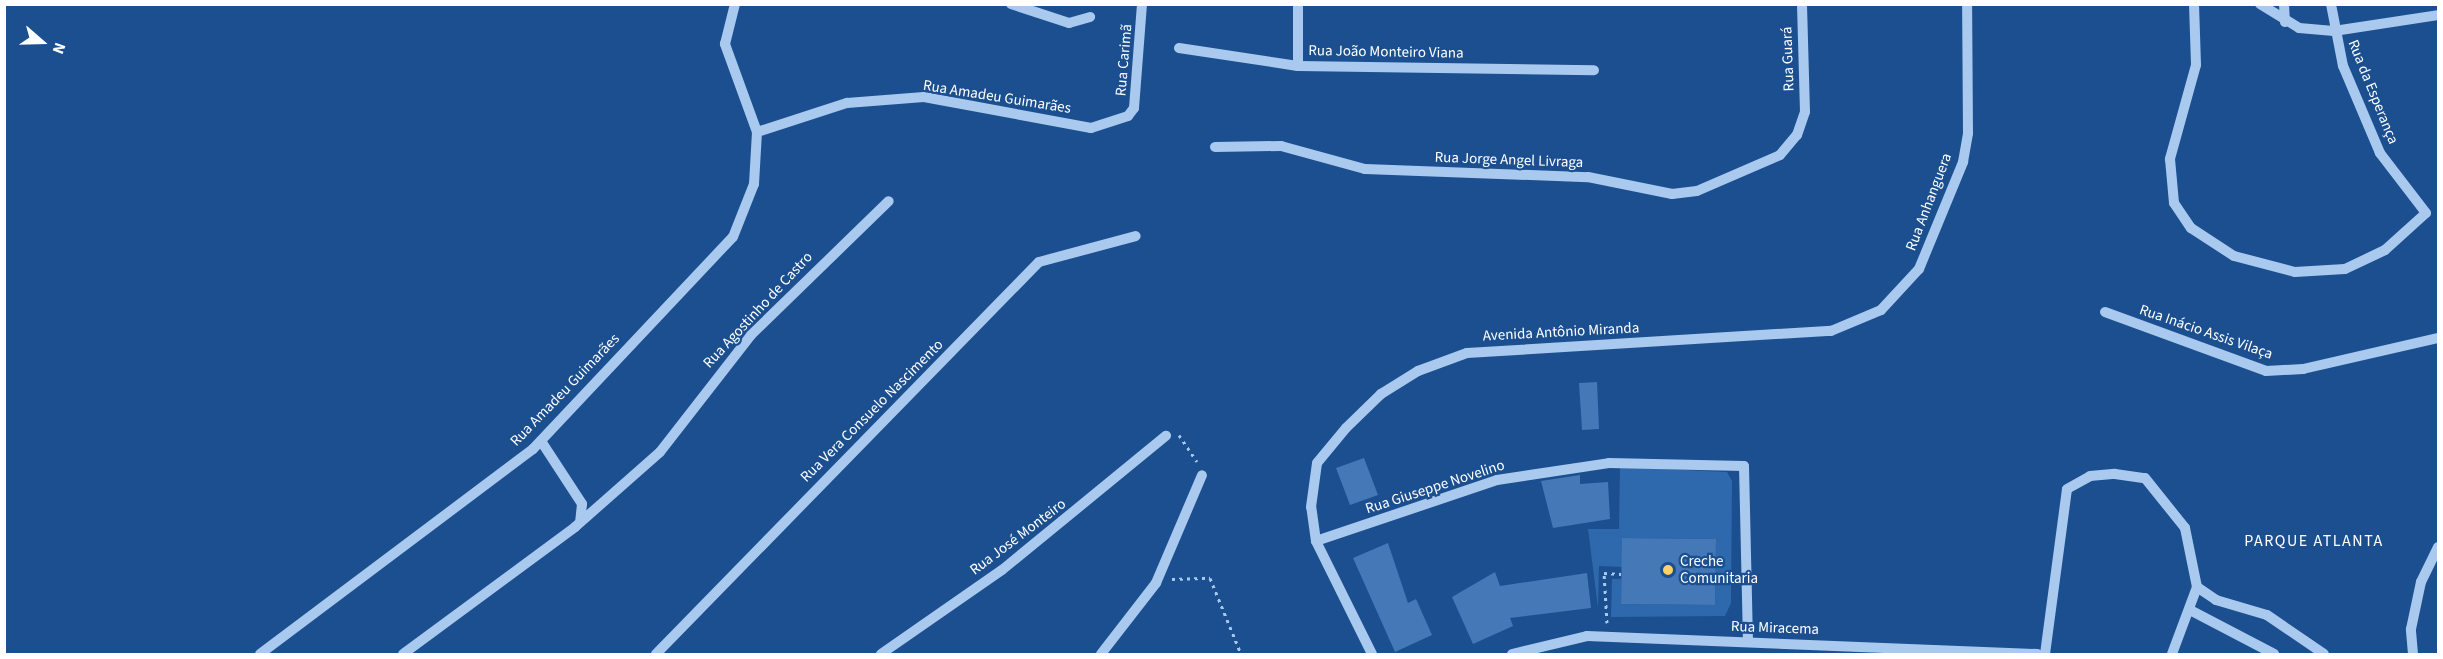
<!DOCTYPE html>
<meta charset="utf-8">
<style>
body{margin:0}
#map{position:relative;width:2443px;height:659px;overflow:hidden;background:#1b4f8f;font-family:"Source Sans 3",sans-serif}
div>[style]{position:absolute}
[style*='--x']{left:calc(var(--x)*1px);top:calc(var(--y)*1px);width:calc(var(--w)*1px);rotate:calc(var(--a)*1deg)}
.green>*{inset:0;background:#2e69ad}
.building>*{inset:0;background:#4478b7}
.path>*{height:3px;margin-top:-1.5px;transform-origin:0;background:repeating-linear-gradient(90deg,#a9c9ee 0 3px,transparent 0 7.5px)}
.minor>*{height:10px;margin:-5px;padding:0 5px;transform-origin:5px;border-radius:5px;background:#a9c9ee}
.dots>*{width:16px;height:16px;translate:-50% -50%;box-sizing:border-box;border:3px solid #1b4f8f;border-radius:50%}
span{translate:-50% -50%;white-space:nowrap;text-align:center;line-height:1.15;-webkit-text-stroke:4.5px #1b4f8f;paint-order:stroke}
.street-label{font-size:15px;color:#fff}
.poi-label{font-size:15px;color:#fff}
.left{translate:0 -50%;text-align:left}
.neighbourhood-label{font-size:16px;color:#fff;letter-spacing:1.5px}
.frame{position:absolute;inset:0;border:6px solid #fff;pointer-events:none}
.north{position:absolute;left:12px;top:12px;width:60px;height:60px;-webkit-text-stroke:4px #1b4f8f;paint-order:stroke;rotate:110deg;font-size:16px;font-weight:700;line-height:24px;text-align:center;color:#fff}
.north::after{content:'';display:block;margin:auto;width:21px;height:27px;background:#fff;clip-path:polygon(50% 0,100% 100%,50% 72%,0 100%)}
</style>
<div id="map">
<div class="green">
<i style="clip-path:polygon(1620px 467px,1727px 472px,1732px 481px,1731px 603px,1725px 616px,1611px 617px,1612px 579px,1621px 579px,1621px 604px,1715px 605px,1716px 539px,1622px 538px,1622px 567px,1599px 566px,1598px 608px,1588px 529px,1619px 529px)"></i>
</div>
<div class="building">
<i style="clip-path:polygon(1597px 382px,1599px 429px,1582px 430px,1579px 383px)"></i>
<i style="clip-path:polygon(1364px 458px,1378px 495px,1350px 505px,1336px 468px)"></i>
<i style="clip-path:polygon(1580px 475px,1580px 484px,1608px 482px,1610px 519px,1553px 528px,1541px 481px)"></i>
<i style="clip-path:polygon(1622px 538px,1716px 539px,1715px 605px,1621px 604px)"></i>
<i style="clip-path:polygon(1388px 543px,1408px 603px,1416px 599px,1432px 635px,1395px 652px,1353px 558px)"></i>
<i style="clip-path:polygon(1495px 572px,1500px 586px,1587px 573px,1591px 608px,1510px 618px,1513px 626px,1473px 644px,1452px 597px)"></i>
</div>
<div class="path">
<i style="--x:1179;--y:435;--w:32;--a:56"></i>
<i style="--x:1172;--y:579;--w:38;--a:-2"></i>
<i style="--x:1210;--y:578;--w:82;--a:67.8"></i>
<i style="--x:1607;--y:623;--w:50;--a:-93.4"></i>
<i style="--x:1604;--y:573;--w:17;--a:3"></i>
</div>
<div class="minor">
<i style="--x:1011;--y:4;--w:61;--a:18.1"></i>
<i style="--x:1069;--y:23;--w:22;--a:-16"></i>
<i style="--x:1298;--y:4;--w:62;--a:90"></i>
<i style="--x:2194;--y:4;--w:61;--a:88.1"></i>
<i style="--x:2196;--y:65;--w:98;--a:105.5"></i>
<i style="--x:2170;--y:159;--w:44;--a:84.8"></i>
<i style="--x:2174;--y:203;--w:30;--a:56"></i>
<i style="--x:2191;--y:228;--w:51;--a:33.1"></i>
<i style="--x:2234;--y:256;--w:63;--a:14.7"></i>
<i style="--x:2295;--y:272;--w:50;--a:-3.4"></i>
<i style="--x:2345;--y:269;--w:44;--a:-25.4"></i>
<i style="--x:2385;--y:250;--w:55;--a:-42.1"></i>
<i style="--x:2426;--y:213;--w:76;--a:-127.5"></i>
<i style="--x:2380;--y:153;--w:95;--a:-113"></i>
<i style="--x:2343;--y:66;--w:63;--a:-101"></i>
<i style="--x:2260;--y:4;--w:46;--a:31.6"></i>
<i style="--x:2299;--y:28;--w:35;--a:5"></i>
<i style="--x:2334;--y:31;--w:105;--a:-8.7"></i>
<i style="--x:2284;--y:4;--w:18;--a:87"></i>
<i style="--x:1179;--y:48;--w:120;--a:8.6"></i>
<i style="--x:1298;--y:66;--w:296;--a:0.8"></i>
<i style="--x:757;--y:132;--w:95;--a:-17.9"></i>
<i style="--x:847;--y:103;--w:77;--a:-4.5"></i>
<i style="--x:924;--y:97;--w:170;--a:10.5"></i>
<i style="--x:1091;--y:128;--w:39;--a:-18"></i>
<i style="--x:1128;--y:116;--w:10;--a:-53"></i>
<i style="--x:1134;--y:108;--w:104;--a:-85.6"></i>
<i style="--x:1215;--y:147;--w:66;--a:-0.9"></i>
<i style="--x:1281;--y:146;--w:87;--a:15.3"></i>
<i style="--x:1365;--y:169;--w:223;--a:2.1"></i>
<i style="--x:1588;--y:177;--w:86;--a:11.4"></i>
<i style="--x:1672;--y:194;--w:25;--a:-7"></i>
<i style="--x:1697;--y:191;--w:90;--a:-23.4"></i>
<i style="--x:1780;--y:155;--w:26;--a:-50"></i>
<i style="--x:1797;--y:135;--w:24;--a:-71"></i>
<i style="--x:1805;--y:112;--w:108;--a:-91.6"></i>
<i style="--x:2105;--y:312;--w:171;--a:20.1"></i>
<i style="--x:2266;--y:371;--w:37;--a:-3"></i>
<i style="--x:2303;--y:369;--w:139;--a:-12.9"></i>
<i style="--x:541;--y:441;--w:75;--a:56.9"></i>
<i style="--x:582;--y:504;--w:18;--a:96"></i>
<i style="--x:1316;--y:541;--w:191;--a:-18.6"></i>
<i style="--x:1497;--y:480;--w:113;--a:-8.6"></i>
<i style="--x:1609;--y:463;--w:135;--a:1.3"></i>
<i style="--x:1744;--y:466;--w:176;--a:88.7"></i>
<i style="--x:2197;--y:587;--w:23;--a:34"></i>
<i style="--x:2216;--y:600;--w:53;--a:16.4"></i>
<i style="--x:2267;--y:615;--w:69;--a:34.4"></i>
<i style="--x:2190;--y:610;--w:95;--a:27.6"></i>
<i style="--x:260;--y:654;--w:341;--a:-36.9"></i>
<i style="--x:533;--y:449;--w:291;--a:-46.7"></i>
<i style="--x:733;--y:237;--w:57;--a:-68.4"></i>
<i style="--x:754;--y:184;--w:52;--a:-86.7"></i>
<i style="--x:757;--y:132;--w:94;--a:-110"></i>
<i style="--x:725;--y:44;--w:41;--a:-76"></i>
<i style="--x:403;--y:654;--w:214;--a:-36.4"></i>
<i style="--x:575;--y:527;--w:113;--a:-41.4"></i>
<i style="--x:660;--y:452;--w:148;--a:-52.1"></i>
<i style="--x:751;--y:335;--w:192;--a:-44.2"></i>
<i style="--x:656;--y:654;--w:548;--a:-45.67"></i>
<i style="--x:1039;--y:262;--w:100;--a:-15"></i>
<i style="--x:881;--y:654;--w:147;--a:-34.8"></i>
<i style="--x:1002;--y:570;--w:212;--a:-39.3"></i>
<i style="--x:1101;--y:654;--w:90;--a:-52.2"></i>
<i style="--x:1156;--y:583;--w:117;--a:-66.9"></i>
<i style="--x:1372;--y:654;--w:126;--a:-116.4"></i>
<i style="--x:1316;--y:541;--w:34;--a:-98"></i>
<i style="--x:1311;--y:507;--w:44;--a:-82.2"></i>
<i style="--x:1317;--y:463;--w:45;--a:-50.4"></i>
<i style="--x:1346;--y:428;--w:49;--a:-44.2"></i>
<i style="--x:1381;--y:394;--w:44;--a:-31.9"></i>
<i style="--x:1418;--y:371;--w:52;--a:-20.2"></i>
<i style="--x:1467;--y:353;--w:365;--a:-3.5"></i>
<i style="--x:1831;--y:331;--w:54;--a:-22.8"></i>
<i style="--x:1881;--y:310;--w:56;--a:-47.2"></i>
<i style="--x:1919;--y:269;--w:116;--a:-67.6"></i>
<i style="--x:1963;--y:162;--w:29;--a:-80"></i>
<i style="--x:1968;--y:133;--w:129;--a:-90.4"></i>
<i style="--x:1512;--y:654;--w:77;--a:-13.5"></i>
<i style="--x:1587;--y:636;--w:451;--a:2.3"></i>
<i style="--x:2045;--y:654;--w:166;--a:-82.4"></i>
<i style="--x:2067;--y:489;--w:26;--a:-29"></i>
<i style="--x:2090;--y:476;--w:25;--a:-5"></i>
<i style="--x:2115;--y:474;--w:30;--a:8"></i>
<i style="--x:2145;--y:478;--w:64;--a:51.3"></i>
<i style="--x:2185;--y:528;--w:60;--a:78.5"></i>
<i style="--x:2197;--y:587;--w:72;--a:110.5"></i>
<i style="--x:2413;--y:654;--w:25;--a:-95"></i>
<i style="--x:2411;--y:629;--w:48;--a:-78"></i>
<i style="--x:2421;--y:582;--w:39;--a:-64"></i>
</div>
<div class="dots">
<i style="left:1668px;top:570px;background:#ffd166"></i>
</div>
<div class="street-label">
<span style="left:1386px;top:52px;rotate:1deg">Rua João Monteiro Viana</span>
<span style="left:1788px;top:59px;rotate:-92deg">Rua Guará</span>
<span style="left:1124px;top:60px;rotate:-85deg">Rua Carimã</span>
<span style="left:2373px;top:92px;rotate:68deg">Rua da Esperança</span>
<span style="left:997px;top:97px;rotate:9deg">Rua Amadeu Guimarães</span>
<span style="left:1509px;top:160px;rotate:2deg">Rua Jorge Angel Livraga</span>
<span style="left:1929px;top:202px;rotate:-69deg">Rua Anhanguera</span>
<span style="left:758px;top:310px;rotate:-47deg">Rua Agostinho de Castro</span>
<span style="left:1561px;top:332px;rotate:-3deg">Avenida Antônio Miranda</span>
<span style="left:2206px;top:332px;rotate:19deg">Rua Inácio Assis Vilaça</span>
<span style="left:565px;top:390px;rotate:-46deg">Rua Amadeu Guimarães</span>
<span style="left:872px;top:411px;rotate:-45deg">Rua Vera Consuelo Nascimento</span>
<span style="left:1435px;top:487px;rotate:-18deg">Rua Giuseppe Novelino</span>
<span style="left:1018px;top:537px;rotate:-37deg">Rua José Monteiro</span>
<span style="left:1775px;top:628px;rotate:2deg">Rua Miracema</span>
</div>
<div class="poi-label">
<span class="left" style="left:1680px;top:570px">Creche<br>Comunitaria</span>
</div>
<div class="neighbourhood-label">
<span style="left:2314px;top:541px">PARQUE ATLANTA</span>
</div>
<div class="frame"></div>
<div class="north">N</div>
</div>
